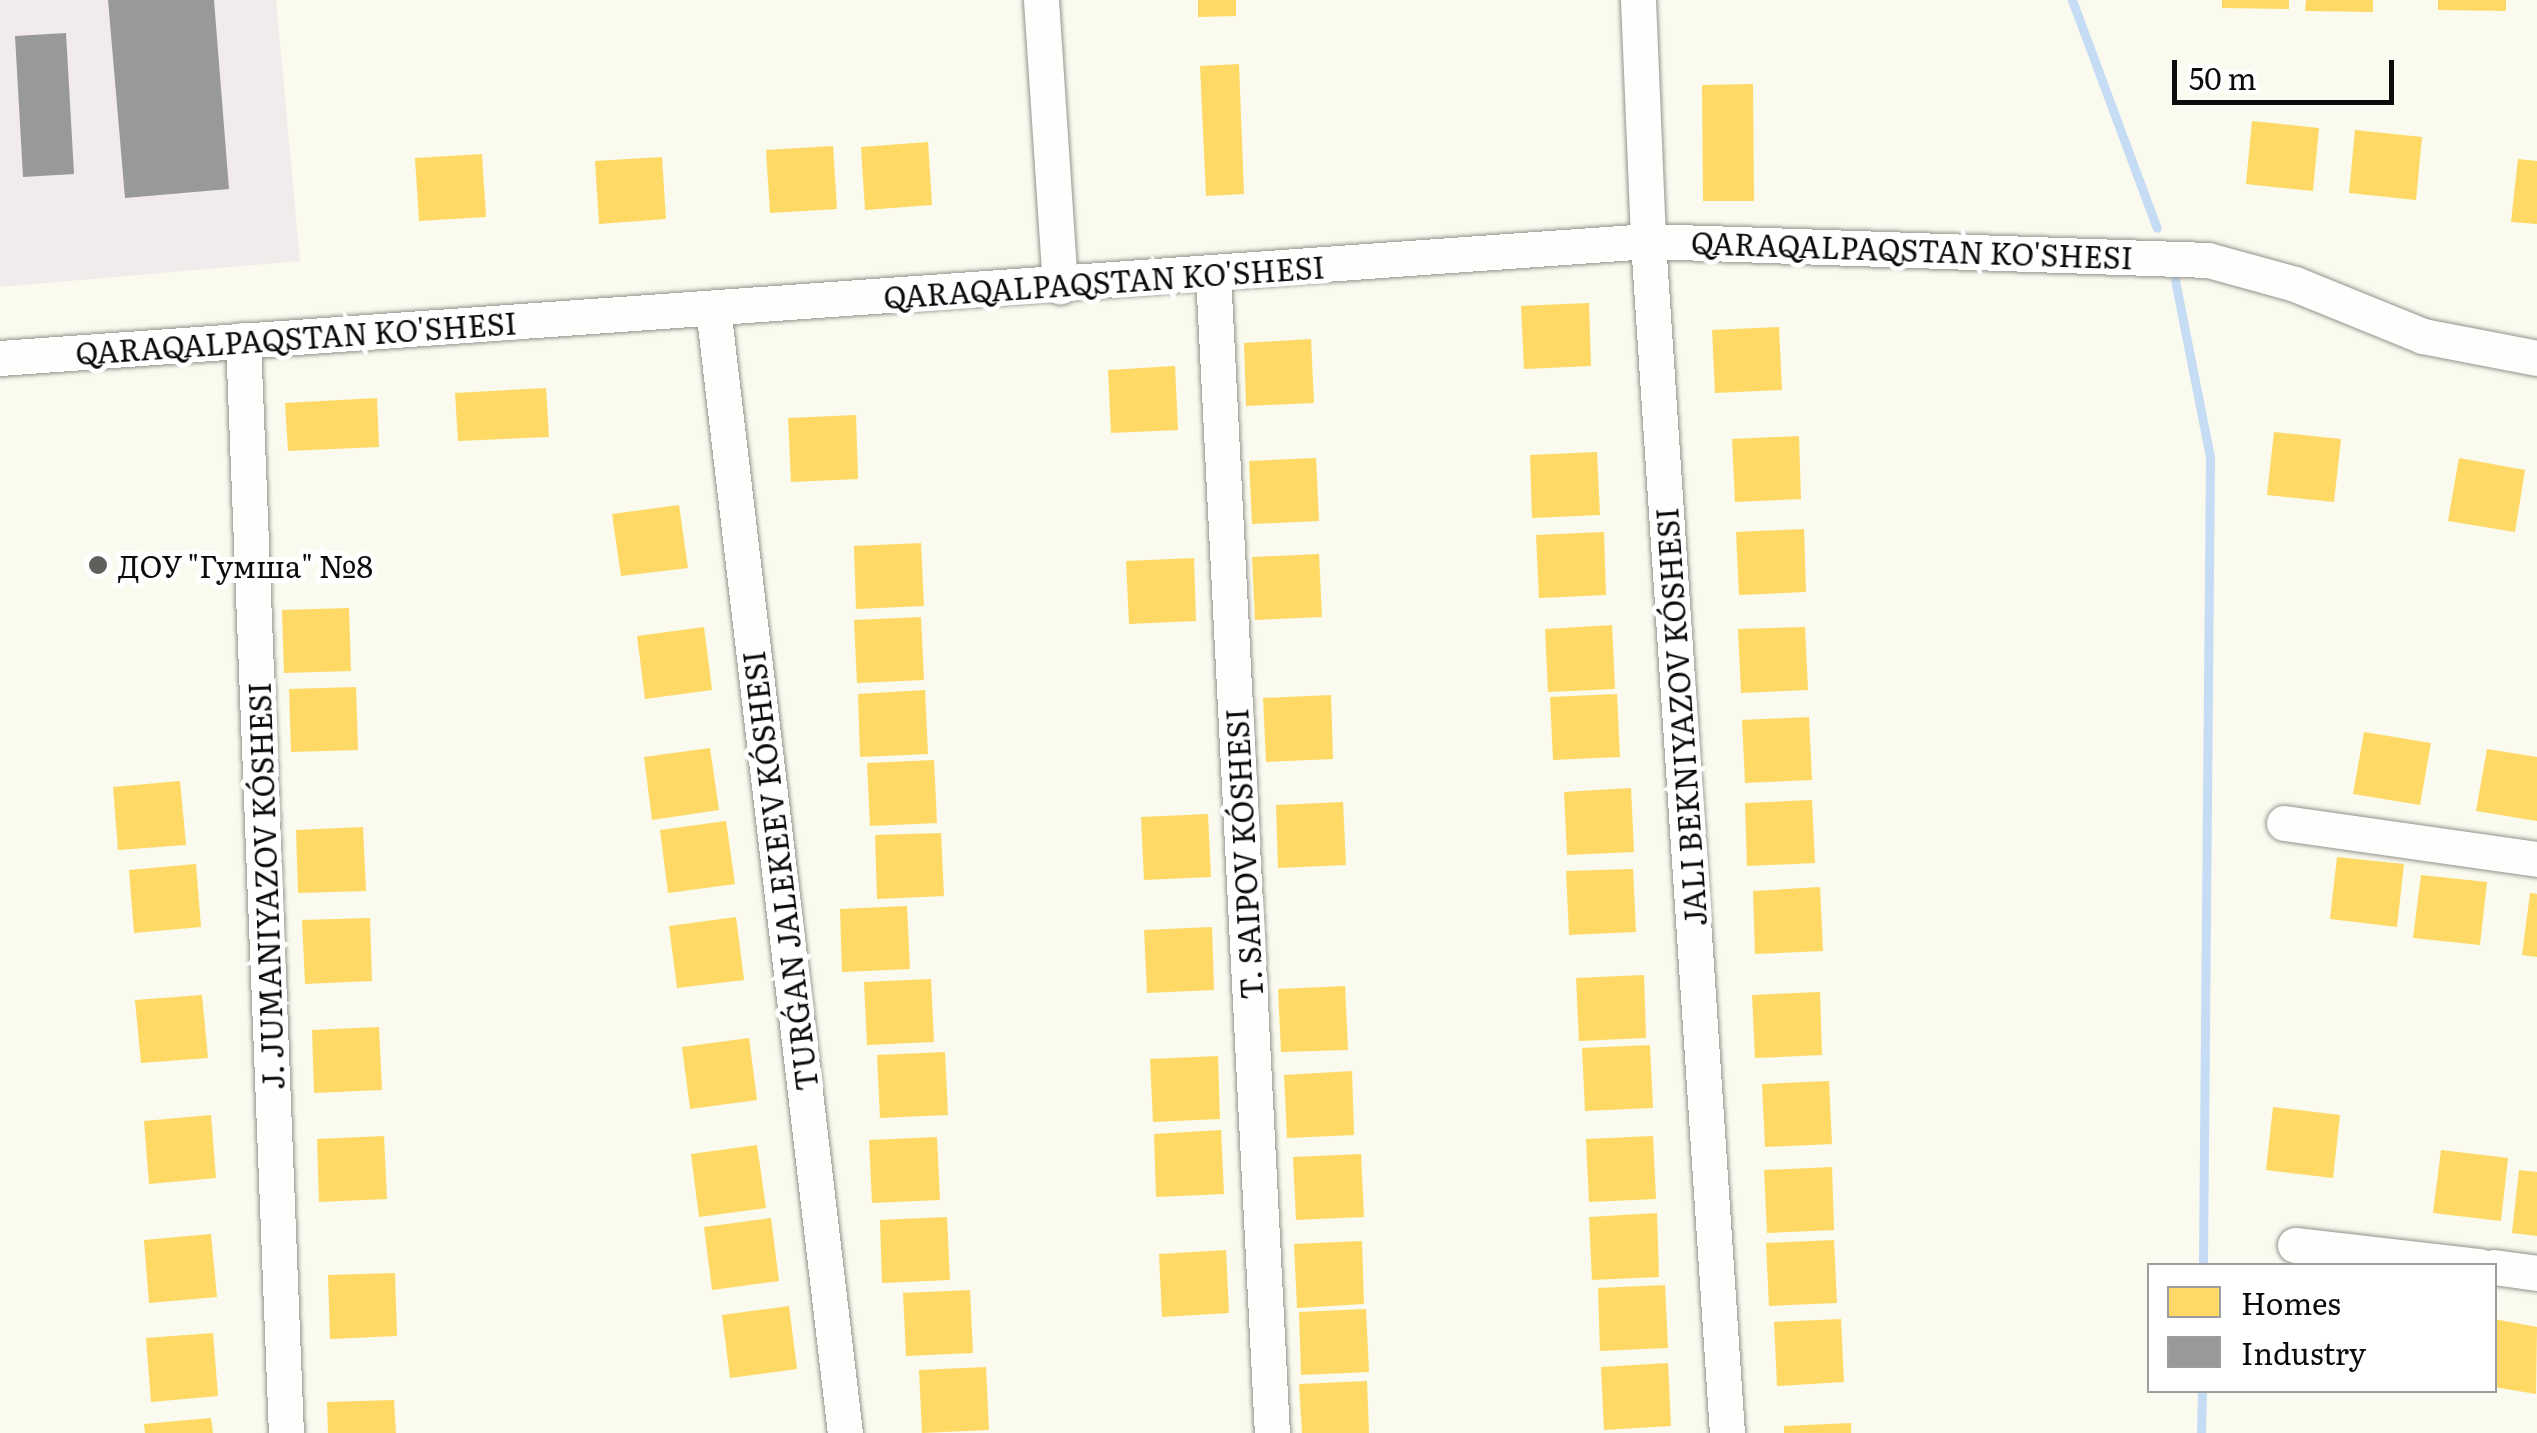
<!DOCTYPE html>
<meta charset="utf-8">
<style>
body{margin:0}
#map{position:relative;width:2537px;height:1433px;overflow:hidden;background:#fafaef;font-family:Literata,serif}
div>[style]{position:absolute}
[style*='--x']{left:calc(var(--x)*1px);top:calc(var(--y)*1px);width:calc(var(--w)*1px);rotate:calc(var(--a)*1deg)}
.industrial>*{inset:0;background:#f2ebec}
.homes>*{inset:0;background:#ffd966}
.industry>*{inset:0;background:#999}
.stream>*{height:9px;margin:-4.5px;padding:0 4.5px;transform-origin:4.5px;border-radius:4.5px;background:#c6dcf4}
.roads{filter:drop-shadow(0 0 2px #93938e) drop-shadow(0 0 2px #93938e)}
.minor>*{height:35px;margin:-17.5px;padding:0 17.5px;transform-origin:17.5px;border-radius:17.5px;background:#fefefd}
.dots>*{width:28px;height:28px;translate:-50% -50%;box-sizing:border-box;border:5px solid #fff;border-radius:50%}
span{translate:-50% -50%;white-space:nowrap;text-align:center;line-height:1.15;-webkit-text-stroke:10px #fff;paint-order:stroke}
.street-label{font-size:30px;color:#0b0b0b}
.poi-label{font-size:30px;color:#0b0b0b}
.left{translate:0 -50%;text-align:left}
.legend{position:absolute;left:2147px;top:1263px;width:350px;height:130px;box-sizing:border-box;background:#fff;border:2px solid #9d9d9d;margin:0;padding:12px 18px;list-style:none;font-size:30px;color:#0b0b0b}
.legend li{display:flex;align-items:center;gap:20px;height:50px}
.legend b{width:50px;border:2px solid #9d9d9d}
.scale{position:absolute;left:2172px;top:60px;width:222px;height:45px;box-sizing:border-box;border:5px solid #0b0b0b;border-top:0;padding-left:12px;font-size:30px;line-height:35px;white-space:nowrap;color:#0b0b0b;-webkit-text-stroke:8px #fff;paint-order:stroke}
</style>
<div id="map">
<div class="industrial">
<i style="clip-path:polygon(0 0,276px 0,300px 261px,0 287px)"></i>
</div>
<div class="homes">
<i style="clip-path:polygon(1198px 0,1236px 0,1236px 16px,1198px 17px)"></i>
<i style="clip-path:polygon(2222px 0,2289px 0,2289px 9px,2222px 8px)"></i>
<i style="clip-path:polygon(2306px 0,2373px 0,2373px 12px,2305px 11px)"></i>
<i style="clip-path:polygon(2438px 0,2506px 0,2506px 11px,2438px 10px)"></i>
<i style="clip-path:polygon(1239px 64px,1244px 194px,1206px 196px,1200px 66px)"></i>
<i style="clip-path:polygon(1753px 84px,1754px 201px,1703px 201px,1702px 85px)"></i>
<i style="clip-path:polygon(2252px 121px,2319px 128px,2313px 191px,2246px 184px)"></i>
<i style="clip-path:polygon(2355px 130px,2422px 137px,2416px 200px,2349px 193px)"></i>
<i style="clip-path:polygon(928px 142px,932px 205px,865px 210px,861px 147px)"></i>
<i style="clip-path:polygon(833px 146px,837px 209px,770px 213px,766px 150px)"></i>
<i style="clip-path:polygon(482px 154px,486px 217px,419px 221px,415px 158px)"></i>
<i style="clip-path:polygon(662px 157px,666px 219px,599px 224px,595px 161px)"></i>
<i style="clip-path:polygon(2518px 159px,2537px 161px,2537px 224px,2511px 222px)"></i>
<i style="clip-path:polygon(1589px 303px,1591px 366px,1524px 369px,1521px 306px)"></i>
<i style="clip-path:polygon(1779px 327px,1782px 390px,1715px 393px,1712px 330px)"></i>
<i style="clip-path:polygon(1311px 339px,1314px 403px,1246px 406px,1244px 343px)"></i>
<i style="clip-path:polygon(1175px 366px,1178px 430px,1111px 433px,1108px 370px)"></i>
<i style="clip-path:polygon(546px 388px,549px 437px,458px 441px,455px 393px)"></i>
<i style="clip-path:polygon(377px 398px,379px 447px,288px 451px,285px 403px)"></i>
<i style="clip-path:polygon(856px 415px,858px 479px,791px 482px,788px 418px)"></i>
<i style="clip-path:polygon(2274px 432px,2341px 439px,2334px 502px,2267px 495px)"></i>
<i style="clip-path:polygon(1799px 436px,1801px 499px,1735px 502px,1732px 439px)"></i>
<i style="clip-path:polygon(1597px 452px,1600px 515px,1532px 518px,1530px 455px)"></i>
<i style="clip-path:polygon(1316px 458px,1319px 521px,1252px 524px,1249px 461px)"></i>
<i style="clip-path:polygon(2459px 458px,2525px 470px,2515px 532px,2448px 521px)"></i>
<i style="clip-path:polygon(679px 505px,688px 568px,621px 576px,612px 514px)"></i>
<i style="clip-path:polygon(1804px 529px,1806px 592px,1739px 595px,1736px 532px)"></i>
<i style="clip-path:polygon(1604px 532px,1606px 595px,1539px 598px,1536px 535px)"></i>
<i style="clip-path:polygon(921px 543px,924px 606px,856px 609px,854px 546px)"></i>
<i style="clip-path:polygon(1319px 554px,1322px 617px,1255px 620px,1252px 557px)"></i>
<i style="clip-path:polygon(1194px 558px,1196px 621px,1129px 624px,1126px 561px)"></i>
<i style="clip-path:polygon(349px 608px,351px 671px,284px 673px,282px 610px)"></i>
<i style="clip-path:polygon(921px 617px,924px 680px,857px 683px,854px 620px)"></i>
<i style="clip-path:polygon(1612px 625px,1615px 689px,1548px 692px,1545px 629px)"></i>
<i style="clip-path:polygon(704px 627px,712px 690px,645px 699px,637px 636px)"></i>
<i style="clip-path:polygon(1805px 627px,1808px 690px,1741px 693px,1738px 629px)"></i>
<i style="clip-path:polygon(356px 687px,358px 750px,291px 752px,289px 689px)"></i>
<i style="clip-path:polygon(925px 690px,928px 754px,860px 757px,858px 694px)"></i>
<i style="clip-path:polygon(1617px 694px,1620px 757px,1553px 760px,1550px 697px)"></i>
<i style="clip-path:polygon(1331px 695px,1333px 759px,1266px 762px,1263px 698px)"></i>
<i style="clip-path:polygon(1809px 717px,1812px 780px,1745px 783px,1742px 720px)"></i>
<i style="clip-path:polygon(2364px 732px,2431px 743px,2420px 805px,2353px 794px)"></i>
<i style="clip-path:polygon(710px 748px,719px 810px,652px 820px,644px 757px)"></i>
<i style="clip-path:polygon(2487px 749px,2537px 757px,2537px 821px,2476px 811px)"></i>
<i style="clip-path:polygon(934px 760px,937px 823px,870px 826px,867px 763px)"></i>
<i style="clip-path:polygon(180px 781px,186px 845px,118px 850px,113px 787px)"></i>
<i style="clip-path:polygon(1631px 788px,1634px 852px,1567px 855px,1564px 792px)"></i>
<i style="clip-path:polygon(1812px 800px,1815px 863px,1747px 866px,1745px 803px)"></i>
<i style="clip-path:polygon(1343px 802px,1346px 865px,1278px 868px,1276px 805px)"></i>
<i style="clip-path:polygon(1208px 814px,1211px 877px,1144px 880px,1141px 817px)"></i>
<i style="clip-path:polygon(726px 821px,735px 884px,668px 893px,660px 830px)"></i>
<i style="clip-path:polygon(363px 827px,366px 891px,298px 893px,296px 830px)"></i>
<i style="clip-path:polygon(941px 833px,944px 896px,877px 899px,875px 835px)"></i>
<i style="clip-path:polygon(2337px 857px,2404px 864px,2397px 927px,2330px 919px)"></i>
<i style="clip-path:polygon(196px 864px,201px 927px,134px 933px,129px 870px)"></i>
<i style="clip-path:polygon(1633px 869px,1636px 932px,1569px 935px,1566px 871px)"></i>
<i style="clip-path:polygon(2421px 875px,2487px 882px,2480px 945px,2413px 938px)"></i>
<i style="clip-path:polygon(1820px 887px,1823px 951px,1755px 954px,1753px 891px)"></i>
<i style="clip-path:polygon(2530px 893px,2537px 894px,2537px 957px,2522px 955px)"></i>
<i style="clip-path:polygon(907px 906px,910px 969px,842px 972px,840px 909px)"></i>
<i style="clip-path:polygon(736px 917px,744px 980px,677px 988px,669px 926px)"></i>
<i style="clip-path:polygon(370px 918px,372px 981px,305px 984px,302px 920px)"></i>
<i style="clip-path:polygon(1212px 927px,1214px 990px,1147px 993px,1144px 930px)"></i>
<i style="clip-path:polygon(1644px 975px,1646px 1038px,1579px 1041px,1576px 978px)"></i>
<i style="clip-path:polygon(931px 979px,934px 1042px,867px 1045px,864px 982px)"></i>
<i style="clip-path:polygon(1345px 986px,1348px 1050px,1281px 1052px,1278px 989px)"></i>
<i style="clip-path:polygon(1820px 992px,1822px 1055px,1755px 1058px,1752px 995px)"></i>
<i style="clip-path:polygon(202px 995px,208px 1058px,141px 1063px,135px 1000px)"></i>
<i style="clip-path:polygon(379px 1027px,382px 1090px,314px 1093px,312px 1030px)"></i>
<i style="clip-path:polygon(749px 1038px,757px 1100px,690px 1109px,682px 1047px)"></i>
<i style="clip-path:polygon(1650px 1045px,1653px 1108px,1585px 1111px,1582px 1048px)"></i>
<i style="clip-path:polygon(945px 1052px,948px 1115px,880px 1118px,877px 1055px)"></i>
<i style="clip-path:polygon(1218px 1056px,1220px 1119px,1153px 1122px,1150px 1059px)"></i>
<i style="clip-path:polygon(1352px 1071px,1354px 1135px,1287px 1138px,1284px 1075px)"></i>
<i style="clip-path:polygon(1829px 1081px,1832px 1144px,1765px 1147px,1762px 1084px)"></i>
<i style="clip-path:polygon(2273px 1107px,2340px 1115px,2333px 1178px,2266px 1170px)"></i>
<i style="clip-path:polygon(211px 1115px,216px 1178px,149px 1184px,144px 1121px)"></i>
<i style="clip-path:polygon(1221px 1130px,1224px 1194px,1156px 1197px,1154px 1134px)"></i>
<i style="clip-path:polygon(384px 1136px,387px 1199px,319px 1202px,317px 1139px)"></i>
<i style="clip-path:polygon(1653px 1136px,1656px 1199px,1589px 1202px,1586px 1139px)"></i>
<i style="clip-path:polygon(937px 1137px,940px 1200px,872px 1203px,869px 1140px)"></i>
<i style="clip-path:polygon(757px 1145px,766px 1208px,699px 1217px,691px 1154px)"></i>
<i style="clip-path:polygon(2441px 1150px,2508px 1158px,2501px 1221px,2433px 1213px)"></i>
<i style="clip-path:polygon(1361px 1154px,1364px 1217px,1296px 1220px,1293px 1157px)"></i>
<i style="clip-path:polygon(1832px 1167px,1834px 1230px,1767px 1233px,1764px 1170px)"></i>
<i style="clip-path:polygon(2519px 1170px,2537px 1172px,2537px 1236px,2512px 1233px)"></i>
<i style="clip-path:polygon(1657px 1213px,1659px 1277px,1592px 1280px,1589px 1217px)"></i>
<i style="clip-path:polygon(947px 1217px,950px 1280px,882px 1283px,880px 1220px)"></i>
<i style="clip-path:polygon(771px 1218px,779px 1281px,712px 1290px,704px 1227px)"></i>
<i style="clip-path:polygon(211px 1234px,217px 1297px,149px 1303px,144px 1240px)"></i>
<i style="clip-path:polygon(1834px 1240px,1837px 1303px,1769px 1306px,1766px 1243px)"></i>
<i style="clip-path:polygon(1362px 1241px,1364px 1304px,1297px 1308px,1294px 1244px)"></i>
<i style="clip-path:polygon(1226px 1250px,1229px 1313px,1162px 1317px,1159px 1254px)"></i>
<i style="clip-path:polygon(395px 1273px,397px 1336px,330px 1339px,328px 1275px)"></i>
<i style="clip-path:polygon(1665px 1285px,1668px 1348px,1600px 1351px,1598px 1288px)"></i>
<i style="clip-path:polygon(970px 1290px,973px 1353px,906px 1356px,903px 1293px)"></i>
<i style="clip-path:polygon(789px 1306px,797px 1369px,730px 1378px,722px 1315px)"></i>
<i style="clip-path:polygon(1366px 1309px,1369px 1372px,1301px 1375px,1299px 1312px)"></i>
<i style="clip-path:polygon(1841px 1319px,1844px 1382px,1777px 1386px,1774px 1322px)"></i>
<i style="clip-path:polygon(2494px 1319px,2537px 1327px,2536px 1394px,2494px 1387px)"></i>
<i style="clip-path:polygon(213px 1333px,218px 1396px,151px 1402px,146px 1338px)"></i>
<i style="clip-path:polygon(1668px 1363px,1671px 1426px,1604px 1430px,1601px 1367px)"></i>
<i style="clip-path:polygon(986px 1367px,989px 1430px,922px 1433px,919px 1370px)"></i>
<i style="clip-path:polygon(1367px 1381px,1369px 1433px,1302px 1433px,1299px 1384px)"></i>
<i style="clip-path:polygon(394px 1400px,396px 1433px,328px 1433px,327px 1402px)"></i>
<i style="clip-path:polygon(211px 1418px,213px 1433px,145px 1433px,144px 1424px)"></i>
<i style="clip-path:polygon(1851px 1423px,1851px 1433px,1784px 1433px,1784px 1426px)"></i>
</div>
<div class="industry">
<i style="clip-path:polygon(108px 0,214px 0,229px 189px,125px 198px)"></i>
<i style="clip-path:polygon(66px 33px,74px 174px,23px 177px,15px 36px)"></i>
</div>
<div class="stream">
<i style="--x:2072;--y:0;--w:243;--a:69.6"></i>
<i style="--x:2175;--y:280;--w:180;--a:78.8"></i>
<i style="--x:2210;--y:457;--w:809;--a:90.5"></i>
<i style="--x:2201;--y:1433;--w:43;--a:-88.7"></i>
</div>
<div class="roads">
<div class="minor">
<i style="--x:1041;--y:0;--w:287;--a:86.2"></i>
<i style="--x:1638;--y:0;--w:241;--a:87.6"></i>
<i style="--x:1648;--y:241;--w:1195;--a:86.21"></i>
<i style="--x:1213;--y:274;--w:1161;--a:87.09"></i>
<i style="--x:713;--y:308;--w:1133;--a:83.31"></i>
<i style="--x:243;--y:340;--w:1094;--a:87.75"></i>
<i style="--x:0;--y:358;--w:1652;--a:-4.06"></i>
<i style="--x:1648;--y:241;--w:560;--a:1.94"></i>
<i style="--x:2208;--y:260;--w:90;--a:15.4"></i>
<i style="--x:2295;--y:284;--w:138;--a:22.1"></i>
<i style="--x:2423;--y:336;--w:116;--a:10.9"></i>
<i style="--x:2284;--y:823;--w:256;--a:8.1"></i>
<i style="--x:2295;--y:1245;--w:186;--a:6.5"></i>
<i style="--x:2494;--y:1267;--w:43;--a:7.9"></i>
</div>
</div>
<div class="dots">
<i style="left:98px;top:565px;background:#5f5f5b"></i>
</div>
<div class="street-label">
<span style="left:1912px;top:249px;rotate:2deg">QARAQALPAQSTAN KO'SHESI</span>
<span style="left:1104px;top:281px;rotate:-4deg">QARAQALPAQSTAN KO'SHESI</span>
<span style="left:296px;top:337px;rotate:-4deg">QARAQALPAQSTAN KO'SHESI</span>
<span style="left:1680px;top:717px;rotate:-94deg">JALI BEKNIYAZOV KÓSHESI</span>
<span style="left:1243px;top:854px;rotate:-93deg">T. SAIPOV KÓSHESI</span>
<span style="left:779px;top:871px;rotate:-97deg">TURǴAN JALEKEEV KÓSHESI</span>
<span style="left:265px;top:886px;rotate:-92deg">J. JUMANIYAZOV KÓSHESI</span>
</div>
<div class="poi-label">
<span class="left" style="left:118px;top:565px">ДОУ "Гумша" №8</span>
</div>
<ul class="legend">
<li><b style="height:28px;background:#ffd966"></b>Homes</li>
<li><b style="height:28px;background:#999"></b>Industry</li>
</ul>
<div class="scale">50 m</div>
</div>
